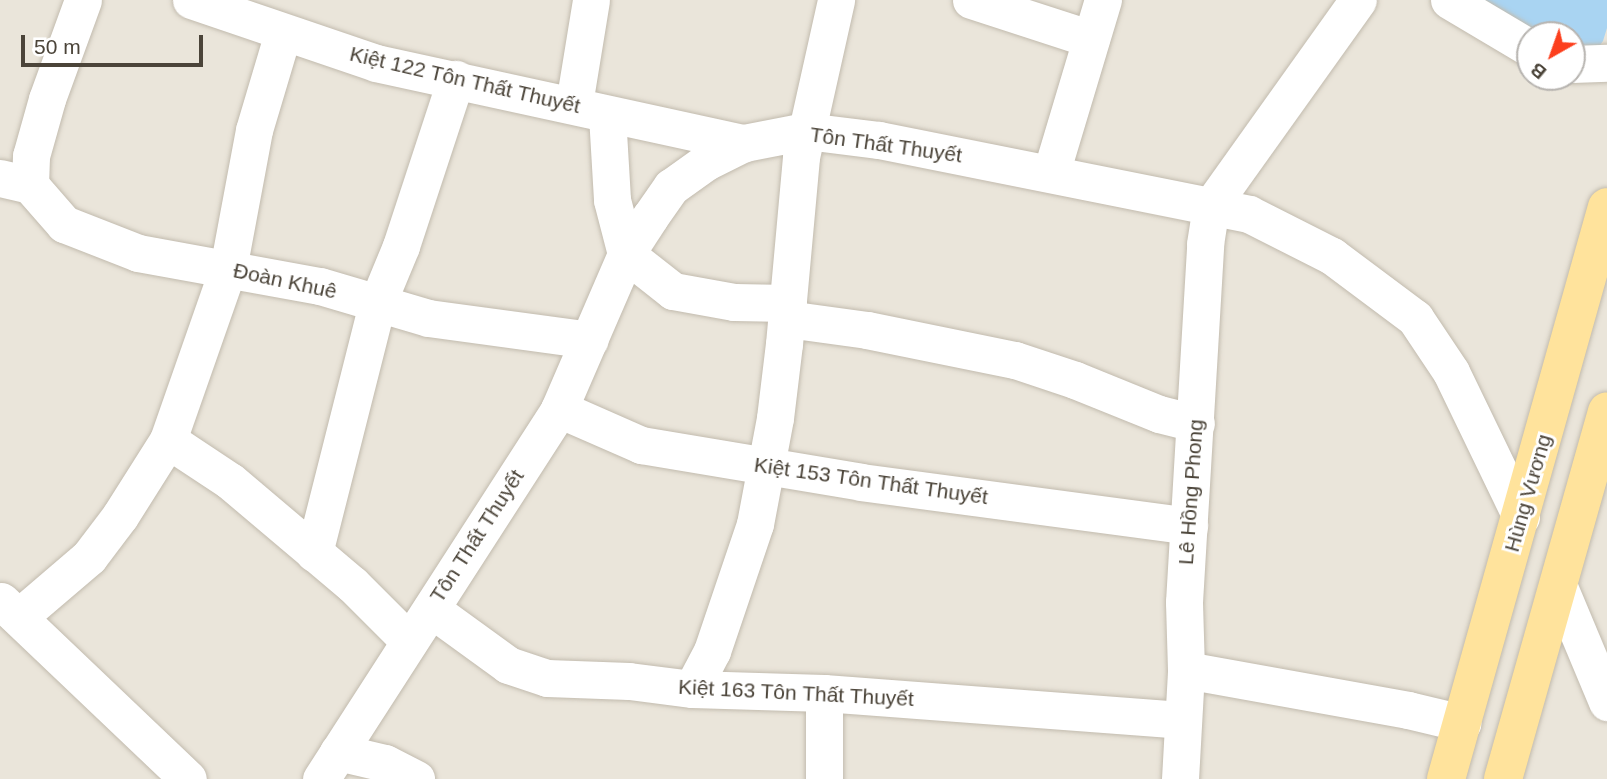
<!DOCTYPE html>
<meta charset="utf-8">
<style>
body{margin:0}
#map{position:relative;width:1607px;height:779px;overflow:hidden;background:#f6f3ec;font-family:Helvetica,sans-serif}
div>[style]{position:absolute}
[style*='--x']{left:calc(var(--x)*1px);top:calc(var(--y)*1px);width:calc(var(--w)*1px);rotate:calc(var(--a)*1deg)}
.residential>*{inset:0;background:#eae5da}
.water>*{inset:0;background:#a9d4f2}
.roads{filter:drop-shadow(0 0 2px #c2bbae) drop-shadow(0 0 2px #c2bbae)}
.minor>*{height:37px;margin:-18.5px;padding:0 18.5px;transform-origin:18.5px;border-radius:18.5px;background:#fff}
.major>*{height:38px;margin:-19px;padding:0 19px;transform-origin:19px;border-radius:19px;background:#ffe39c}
span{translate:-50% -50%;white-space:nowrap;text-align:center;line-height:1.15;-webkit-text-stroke:6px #fff;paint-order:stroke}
.street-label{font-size:21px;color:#4b4439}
.north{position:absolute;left:1516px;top:21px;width:70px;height:70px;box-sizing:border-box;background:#fff;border:2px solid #b7b4b0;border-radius:50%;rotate:220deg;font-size:19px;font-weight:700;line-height:28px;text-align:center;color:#4b4439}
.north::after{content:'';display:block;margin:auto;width:24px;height:32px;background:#fc3f1d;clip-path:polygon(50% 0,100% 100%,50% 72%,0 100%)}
.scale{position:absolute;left:21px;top:35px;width:182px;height:32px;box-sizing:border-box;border:4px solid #4b4439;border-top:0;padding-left:9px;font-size:21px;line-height:24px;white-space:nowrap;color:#4b4439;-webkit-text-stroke:5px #fff;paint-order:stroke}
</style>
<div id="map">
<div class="residential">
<i style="clip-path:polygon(evenodd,0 0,1607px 0,1607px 779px,0 779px,0 0,1530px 35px,1572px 35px,1572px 77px,1530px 77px,1530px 35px)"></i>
</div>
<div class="water">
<i style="clip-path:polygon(1450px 0,1607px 0,1607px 28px,1603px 41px,1592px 56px,1572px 59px,1572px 35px,1530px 35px)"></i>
</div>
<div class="roads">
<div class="minor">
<i style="--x:191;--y:0;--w:195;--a:18.8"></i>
<i style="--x:376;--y:63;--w:377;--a:12.3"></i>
<i style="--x:971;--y:0;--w:126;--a:18"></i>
<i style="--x:1449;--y:0;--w:94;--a:30.7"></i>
<i style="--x:1572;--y:64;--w:35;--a:-2"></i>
<i style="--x:574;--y:104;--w:105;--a:-80.7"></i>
<i style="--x:607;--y:115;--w:85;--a:86.6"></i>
<i style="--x:612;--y:200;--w:56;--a:75.5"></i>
<i style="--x:626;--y:254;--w:60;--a:38.2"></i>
<i style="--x:673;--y:291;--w:62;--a:10.2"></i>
<i style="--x:734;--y:302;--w:54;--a:1.1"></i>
<i style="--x:1051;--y:173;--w:181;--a:-73.3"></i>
<i style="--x:0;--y:178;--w:31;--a:13"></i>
<i style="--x:30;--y:185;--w:52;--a:48.9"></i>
<i style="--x:64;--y:224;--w:79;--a:21.4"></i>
<i style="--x:138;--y:253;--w:185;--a:10.3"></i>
<i style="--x:320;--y:286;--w:113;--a:16.5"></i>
<i style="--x:428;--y:318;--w:163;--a:7.7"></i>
<i style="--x:30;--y:185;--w:29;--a:-88"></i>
<i style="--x:31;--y:156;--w:59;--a:-74.3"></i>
<i style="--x:47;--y:99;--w:105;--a:-70"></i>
<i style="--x:787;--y:319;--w:81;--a:7.8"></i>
<i style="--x:867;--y:330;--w:151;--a:11.5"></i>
<i style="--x:1015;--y:360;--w:63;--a:18.4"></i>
<i style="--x:1075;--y:380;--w:91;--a:22"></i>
<i style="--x:1159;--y:414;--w:38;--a:14"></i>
<i style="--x:559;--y:409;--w:90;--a:23.7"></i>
<i style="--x:641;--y:445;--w:223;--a:9.5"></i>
<i style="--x:861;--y:482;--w:331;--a:7.6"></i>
<i style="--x:168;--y:440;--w:74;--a:33.5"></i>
<i style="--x:230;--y:481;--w:160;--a:40.2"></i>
<i style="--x:352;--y:584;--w:81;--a:45"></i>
<i style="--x:314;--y:553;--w:257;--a:-75.8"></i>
<i style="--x:377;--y:304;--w:63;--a:-67.5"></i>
<i style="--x:401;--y:246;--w:176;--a:-71.8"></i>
<i style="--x:1559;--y:587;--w:125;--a:67.3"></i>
<i style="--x:1;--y:601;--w:258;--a:43.6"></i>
<i style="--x:431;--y:609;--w:95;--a:36"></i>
<i style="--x:508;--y:665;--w:41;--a:18.4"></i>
<i style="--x:547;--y:678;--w:82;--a:2.1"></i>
<i style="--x:629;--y:681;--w:64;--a:7.2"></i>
<i style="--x:692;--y:689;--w:132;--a:1.7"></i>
<i style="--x:824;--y:693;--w:358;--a:4.3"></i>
<i style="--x:20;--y:616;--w:91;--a:-40.5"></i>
<i style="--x:89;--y:557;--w:51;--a:-52.9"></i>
<i style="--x:120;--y:516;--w:90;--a:-57.7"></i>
<i style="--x:168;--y:440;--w:181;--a:-70.7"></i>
<i style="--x:228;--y:269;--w:141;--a:-79.4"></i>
<i style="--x:254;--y:130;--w:101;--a:-73.4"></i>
<i style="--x:1186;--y:670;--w:226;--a:10.2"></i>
<i style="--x:1408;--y:710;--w:56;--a:13.5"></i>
<i style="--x:692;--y:689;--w:43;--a:-62.2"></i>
<i style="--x:712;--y:651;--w:134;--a:-71.3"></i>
<i style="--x:755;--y:524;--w:108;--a:-79.3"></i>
<i style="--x:775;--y:418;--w:75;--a:-83.1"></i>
<i style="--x:784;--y:344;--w:188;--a:-84.8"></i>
<i style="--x:801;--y:157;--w:161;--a:-77.4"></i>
<i style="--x:824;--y:693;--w:86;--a:90"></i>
<i style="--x:338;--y:752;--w:48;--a:13.2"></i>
<i style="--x:385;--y:763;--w:35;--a:27"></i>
<i style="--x:321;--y:779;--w:440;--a:-57.2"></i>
<i style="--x:559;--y:409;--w:169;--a:-66.6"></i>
<i style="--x:626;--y:254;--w:44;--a:-57"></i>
<i style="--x:650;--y:217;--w:37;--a:-55"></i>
<i style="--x:671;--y:187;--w:43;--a:-35.5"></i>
<i style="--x:706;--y:162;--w:42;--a:-26.6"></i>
<i style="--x:744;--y:143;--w:63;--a:-11"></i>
<i style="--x:806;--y:131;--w:74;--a:7"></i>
<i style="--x:879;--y:140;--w:377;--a:11.3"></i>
<i style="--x:1249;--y:214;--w:93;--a:26.8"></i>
<i style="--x:1332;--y:256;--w:104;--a:36.8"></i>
<i style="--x:1415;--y:318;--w:65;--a:56.3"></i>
<i style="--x:1451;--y:372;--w:161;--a:64.2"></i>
<i style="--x:1180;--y:779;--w:109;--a:-86.8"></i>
<i style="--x:1186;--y:670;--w:68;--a:-91.7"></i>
<i style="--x:1184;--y:602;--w:359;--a:-86.6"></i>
<i style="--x:1205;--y:244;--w:38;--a:-81"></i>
<i style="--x:1211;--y:206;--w:253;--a:-54.5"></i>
</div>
<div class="major">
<i style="--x:1446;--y:779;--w:594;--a:-74.28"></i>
<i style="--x:1503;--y:779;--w:382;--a:-74.2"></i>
</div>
</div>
<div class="street-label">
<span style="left:465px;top:80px;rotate:13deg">Kiệt 122 Tôn Thất Thuyết</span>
<span style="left:886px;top:145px;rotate:8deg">Tôn Thất Thuyết</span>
<span style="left:285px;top:281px;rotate:12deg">Đoàn Khuê</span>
<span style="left:871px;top:481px;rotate:8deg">Kiệt 153 Tôn Thất Thuyết</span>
<span style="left:1191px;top:492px;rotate:-86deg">Lê Hồng Phong</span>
<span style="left:1528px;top:493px;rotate:-74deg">Hùng Vương</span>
<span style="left:477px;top:536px;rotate:-57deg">Tôn Thất Thuyết</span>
<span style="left:796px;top:693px;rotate:3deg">Kiệt 163 Tôn Thất Thuyết</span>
</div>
<div class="north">B</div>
<div class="scale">50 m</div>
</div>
